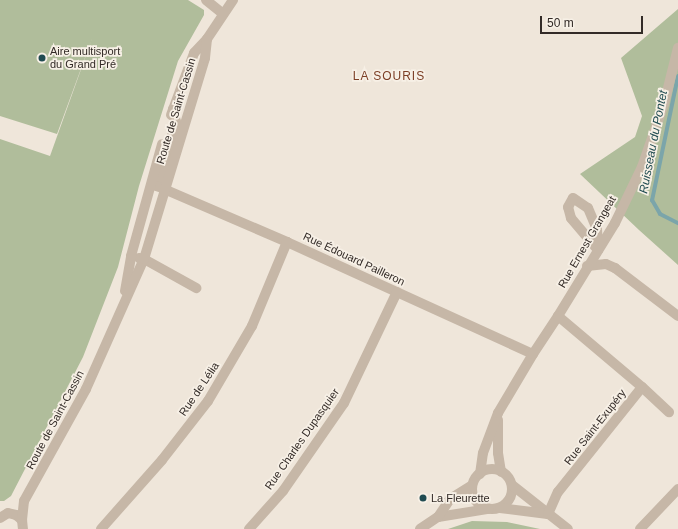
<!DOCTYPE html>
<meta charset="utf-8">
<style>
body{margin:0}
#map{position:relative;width:678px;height:529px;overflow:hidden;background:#efe6da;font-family:Helvetica,sans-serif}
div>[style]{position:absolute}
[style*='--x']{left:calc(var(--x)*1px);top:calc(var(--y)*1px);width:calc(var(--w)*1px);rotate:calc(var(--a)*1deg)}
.green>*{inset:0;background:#b0bd9b}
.stream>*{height:4px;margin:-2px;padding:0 2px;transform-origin:2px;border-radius:2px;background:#7ba5aa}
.minor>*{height:10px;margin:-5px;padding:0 5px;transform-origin:5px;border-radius:5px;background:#c6b7a7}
.minor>.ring{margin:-5px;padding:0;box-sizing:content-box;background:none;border:10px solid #c6b7a7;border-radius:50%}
.dots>*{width:11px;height:11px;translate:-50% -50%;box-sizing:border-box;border:2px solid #f7f0e6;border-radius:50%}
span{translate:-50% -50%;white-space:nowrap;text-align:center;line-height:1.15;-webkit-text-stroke:3.5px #f7f0e6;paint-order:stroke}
.poi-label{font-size:11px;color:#332b27}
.left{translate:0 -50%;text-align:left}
.street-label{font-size:11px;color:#332b27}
.neighbourhood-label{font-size:12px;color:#7c3f26;letter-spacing:1px}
.water-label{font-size:12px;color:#204b51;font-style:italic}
.scale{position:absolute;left:540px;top:16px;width:103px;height:18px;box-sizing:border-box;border:2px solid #332b27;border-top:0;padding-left:5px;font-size:12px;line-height:14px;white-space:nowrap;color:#332b27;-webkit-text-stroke:3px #f7f0e6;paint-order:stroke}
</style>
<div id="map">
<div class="green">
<i style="clip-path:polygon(0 0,188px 0,204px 10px,204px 15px,178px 61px,139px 186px,118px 267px,83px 357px,11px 496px,4px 501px,0 501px,0 139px,50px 156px,93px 36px,57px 134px,0 116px)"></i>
<i style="clip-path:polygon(678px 9px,678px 265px,639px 230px,580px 174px,635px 137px,642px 116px,621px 58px)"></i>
<i style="clip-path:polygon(472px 521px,507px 522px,540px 529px,448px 529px)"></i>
</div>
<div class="stream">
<i style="--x:678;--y:76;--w:127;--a:101.8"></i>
<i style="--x:652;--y:200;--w:16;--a:60"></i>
<i style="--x:660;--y:214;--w:20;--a:27"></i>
</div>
<div class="minor">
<i style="--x:206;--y:0;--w:22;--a:39"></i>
<i style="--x:173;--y:109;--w:13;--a:77"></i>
<i style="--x:176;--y:122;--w:67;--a:106.5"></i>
<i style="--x:157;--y:186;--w:142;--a:23.3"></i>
<i style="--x:287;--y:242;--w:270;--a:24.5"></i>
<i style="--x:171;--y:115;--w:66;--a:-69.6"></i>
<i style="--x:194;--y:53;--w:19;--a:-47"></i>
<i style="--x:207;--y:39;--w:47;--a:-56.3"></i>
<i style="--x:573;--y:198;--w:18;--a:34"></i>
<i style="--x:588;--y:208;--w:23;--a:67"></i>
<i style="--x:597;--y:229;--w:21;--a:87"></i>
<i style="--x:598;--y:250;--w:42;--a:-130.2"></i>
<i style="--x:571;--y:218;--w:11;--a:-105"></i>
<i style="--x:568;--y:207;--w:10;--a:-61"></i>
<i style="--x:139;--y:258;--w:5;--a:11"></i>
<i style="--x:144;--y:259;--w:60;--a:29.1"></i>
<i style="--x:587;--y:266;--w:19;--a:-6"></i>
<i style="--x:606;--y:264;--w:10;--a:24"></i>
<i style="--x:615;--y:268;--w:79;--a:37.3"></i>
<i style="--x:125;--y:291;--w:36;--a:-80"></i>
<i style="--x:131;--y:256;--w:116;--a:-74.5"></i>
<i style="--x:642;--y:387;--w:37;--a:43"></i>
<i style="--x:498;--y:420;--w:33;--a:90"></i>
<i style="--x:498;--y:453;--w:19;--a:81"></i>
<i class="ring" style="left:472px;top:469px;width:30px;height:30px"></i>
<i style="--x:480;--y:474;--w:21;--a:-82"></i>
<i style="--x:483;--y:453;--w:43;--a:-69.4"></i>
<i style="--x:498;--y:413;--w:69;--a:-59.3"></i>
<i style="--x:533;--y:354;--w:45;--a:-56.7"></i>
<i style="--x:558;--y:316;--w:109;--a:-58.5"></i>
<i style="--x:615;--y:223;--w:62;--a:-64.3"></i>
<i style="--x:642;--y:167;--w:67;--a:-70.8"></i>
<i style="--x:664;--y:104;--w:58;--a:-76"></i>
<i style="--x:512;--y:485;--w:71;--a:38.2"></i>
<i style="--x:500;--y:508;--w:48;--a:7.1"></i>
<i style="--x:548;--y:514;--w:24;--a:-66"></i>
<i style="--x:558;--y:492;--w:134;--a:-51.3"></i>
<i style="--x:642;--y:387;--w:110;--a:-139.8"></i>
<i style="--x:438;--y:517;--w:51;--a:-9.1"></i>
<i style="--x:0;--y:518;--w:9;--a:-32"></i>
<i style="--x:8;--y:513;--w:8;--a:14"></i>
<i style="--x:16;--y:515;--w:8;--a:40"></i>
<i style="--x:22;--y:520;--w:9;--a:84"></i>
<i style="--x:22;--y:520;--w:19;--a:-84"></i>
<i style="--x:24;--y:501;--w:128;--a:-61"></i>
<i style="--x:86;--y:389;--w:142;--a:-66"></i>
<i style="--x:144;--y:259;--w:210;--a:-73.1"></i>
<i style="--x:205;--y:58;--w:19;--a:-84"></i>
<i style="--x:101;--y:529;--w:92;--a:-48.5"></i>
<i style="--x:162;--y:460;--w:75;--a:-52.1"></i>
<i style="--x:208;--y:401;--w:87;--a:-59.6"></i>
<i style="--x:252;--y:326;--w:91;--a:-67.4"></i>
<i style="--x:249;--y:529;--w:51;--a:-48.2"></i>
<i style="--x:283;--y:491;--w:107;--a:-55.3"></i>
<i style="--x:344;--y:403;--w:123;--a:-64.5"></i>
<i style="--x:420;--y:529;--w:22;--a:-34"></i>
<i style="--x:438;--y:517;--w:22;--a:-56"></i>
<i style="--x:450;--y:499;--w:26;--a:-32"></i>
<i style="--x:640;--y:529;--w:55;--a:-46.5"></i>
</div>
<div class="dots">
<i style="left:42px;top:58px;background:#204b51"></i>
<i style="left:423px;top:498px;background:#204b51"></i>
</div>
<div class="poi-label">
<span class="left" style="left:50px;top:58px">Aire multisport<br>du Grand Pré</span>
<span class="left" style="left:431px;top:498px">La Fleurette</span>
</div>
<div class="street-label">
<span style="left:176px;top:111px;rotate:-73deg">Route de Saint-Cassin</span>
<span style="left:587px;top:242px;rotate:-60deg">Rue Ernest Grangeat</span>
<span style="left:354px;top:259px;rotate:25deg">Rue Édouard Pailleron</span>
<span style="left:199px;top:389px;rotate:-56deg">Rue de Lélia</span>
<span style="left:55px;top:420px;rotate:-62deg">Route de Saint-Cassin</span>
<span style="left:595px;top:427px;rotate:-52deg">Rue Saint-Exupéry</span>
<span style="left:302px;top:439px;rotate:-55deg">Rue Charles Dupasquier</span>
</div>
<div class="neighbourhood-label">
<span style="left:389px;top:77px">LA SOURIS</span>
</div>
<div class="water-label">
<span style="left:654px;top:142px;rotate:-79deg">Ruisseau du Pontet</span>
</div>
<div class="scale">50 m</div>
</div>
